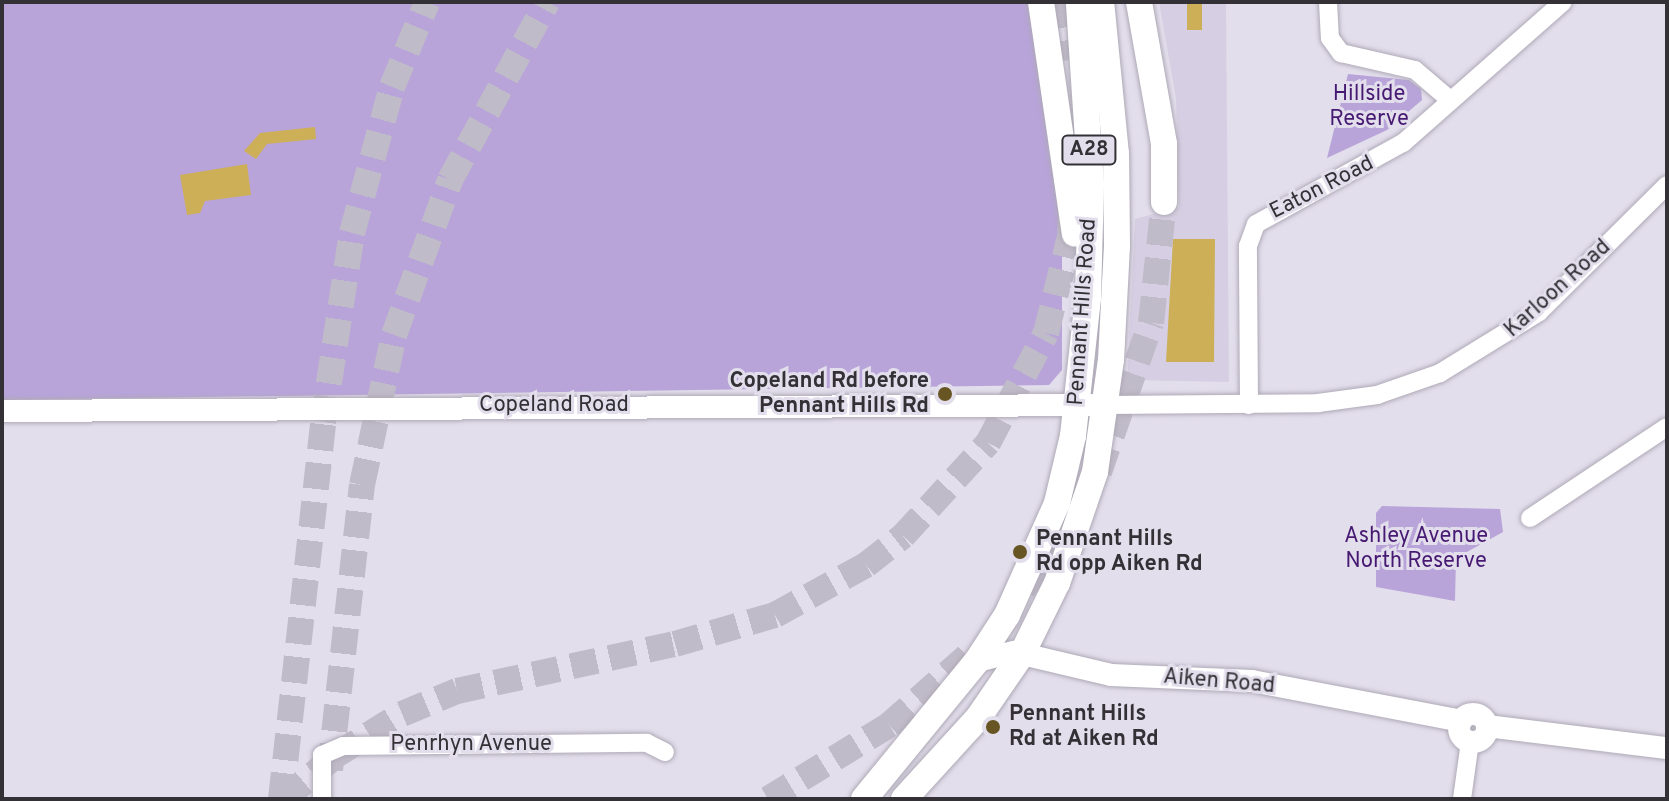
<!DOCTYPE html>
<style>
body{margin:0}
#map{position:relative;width:1669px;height:801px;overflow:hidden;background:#e3deec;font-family:Overpass,sans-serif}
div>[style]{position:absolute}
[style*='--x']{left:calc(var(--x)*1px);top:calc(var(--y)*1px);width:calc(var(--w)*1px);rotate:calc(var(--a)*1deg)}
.built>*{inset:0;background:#d6cfe3}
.green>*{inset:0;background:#b8a4d9}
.building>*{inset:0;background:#ccaf57}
.highway-tunnel>*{height:26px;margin-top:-13px;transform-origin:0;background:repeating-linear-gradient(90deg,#c0bbc8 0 26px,transparent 0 39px)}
.roads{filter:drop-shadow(0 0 2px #aea9b6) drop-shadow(0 0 2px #aea9b6)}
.minor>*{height:18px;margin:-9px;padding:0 9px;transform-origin:9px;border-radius:9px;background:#fff}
.major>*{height:22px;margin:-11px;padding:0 11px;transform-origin:11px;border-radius:11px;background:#fff}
.major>.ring{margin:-11px;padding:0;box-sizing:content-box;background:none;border:22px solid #fff;border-radius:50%}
.highway>*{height:26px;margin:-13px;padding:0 13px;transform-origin:13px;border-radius:13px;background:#fff}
.dots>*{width:22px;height:22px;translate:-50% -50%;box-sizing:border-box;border:4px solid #e3deec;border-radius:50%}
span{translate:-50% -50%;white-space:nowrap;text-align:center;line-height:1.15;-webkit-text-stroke:6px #e3deec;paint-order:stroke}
.shield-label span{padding:2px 6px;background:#e3deec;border:2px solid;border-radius:6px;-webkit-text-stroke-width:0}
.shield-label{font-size:20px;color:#333136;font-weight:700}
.park-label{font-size:22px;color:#461972}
.street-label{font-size:22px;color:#333136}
.poi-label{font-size:22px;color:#333136;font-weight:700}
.right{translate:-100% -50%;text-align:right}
.left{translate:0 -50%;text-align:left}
.frame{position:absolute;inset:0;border:4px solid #333136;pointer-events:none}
</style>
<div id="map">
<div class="built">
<i style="clip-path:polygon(1159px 2px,1226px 2px,1229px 382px,1127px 380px,1135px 219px,1179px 207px,1176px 98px)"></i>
</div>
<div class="green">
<i style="clip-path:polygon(2px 2px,1028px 2px,1062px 211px,1062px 370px,1049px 385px,2px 400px)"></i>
<i style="clip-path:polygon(1348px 74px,1409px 80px,1421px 89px,1422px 100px,1387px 130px,1327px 158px)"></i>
<i style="clip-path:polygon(1382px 506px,1500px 509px,1503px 532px,1456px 558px,1455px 601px,1376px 587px,1376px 513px)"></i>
</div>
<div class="building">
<i style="clip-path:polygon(1187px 2px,1202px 2px,1202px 30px,1187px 30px)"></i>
<i style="clip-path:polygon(315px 127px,316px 139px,267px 144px,256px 159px,244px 151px,260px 133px)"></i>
<i style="clip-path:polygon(247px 164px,251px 195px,205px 201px,200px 213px,187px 215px,180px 175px)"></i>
<i style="clip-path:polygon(1173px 239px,1215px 239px,1214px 362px,1166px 362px)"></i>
</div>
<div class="highway-tunnel">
<i style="--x:1056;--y:2;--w:59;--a:86.1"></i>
<i style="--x:1099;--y:472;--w:158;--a:-70.8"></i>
<i style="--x:1151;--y:323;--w:122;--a:-83.9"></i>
<i style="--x:1023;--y:589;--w:85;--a:-54.1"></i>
<i style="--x:330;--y:770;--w:287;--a:-83.6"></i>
<i style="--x:362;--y:485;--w:153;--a:-78"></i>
<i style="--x:394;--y:335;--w:165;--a:-70.1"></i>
<i style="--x:450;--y:180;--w:203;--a:-61.4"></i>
<i style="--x:281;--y:799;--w:379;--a:-83.6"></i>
<i style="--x:323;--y:422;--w:191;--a:-81.3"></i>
<i style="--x:352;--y:233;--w:151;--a:-74.7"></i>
<i style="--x:392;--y:87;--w:92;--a:-67.6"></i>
<i style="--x:284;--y:799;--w:68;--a:-40.2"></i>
<i style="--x:336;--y:755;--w:78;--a:-31.8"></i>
<i style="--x:402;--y:714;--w:60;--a:-22.7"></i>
<i style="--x:457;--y:691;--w:223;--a:-12.2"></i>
<i style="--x:675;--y:644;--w:104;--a:-16.2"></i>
<i style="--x:775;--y:615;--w:104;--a:-28.8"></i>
<i style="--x:866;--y:565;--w:47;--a:-38.1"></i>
<i style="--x:903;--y:536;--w:126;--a:-47.6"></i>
<i style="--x:988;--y:443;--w:124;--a:-62.2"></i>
<i style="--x:1046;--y:333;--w:99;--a:-76"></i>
<i style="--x:1070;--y:237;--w:93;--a:-86.9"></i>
<i style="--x:1075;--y:144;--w:38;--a:-101"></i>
<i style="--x:768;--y:799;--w:142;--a:-31.4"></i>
<i style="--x:889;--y:725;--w:109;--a:-41.3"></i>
</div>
<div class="roads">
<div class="minor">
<i style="--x:1328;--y:2;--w:36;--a:87"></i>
<i style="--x:1330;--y:38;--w:19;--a:54"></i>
<i style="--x:1341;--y:53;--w:76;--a:12.9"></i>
<i style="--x:1415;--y:70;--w:46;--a:40.6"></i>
<i style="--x:1105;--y:405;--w:213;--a:-0.5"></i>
<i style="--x:1318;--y:403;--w:60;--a:-7.7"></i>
<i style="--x:1377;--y:395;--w:67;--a:-19.2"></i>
<i style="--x:1440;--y:373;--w:116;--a:-31.6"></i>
<i style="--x:1539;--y:312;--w:180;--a:-44.8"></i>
<i style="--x:1249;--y:405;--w:159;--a:-90.4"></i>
<i style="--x:1248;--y:246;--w:23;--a:-70"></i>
<i style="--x:1256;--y:224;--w:168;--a:-28.9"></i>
<i style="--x:1403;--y:143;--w:213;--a:-41.4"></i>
<i style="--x:1530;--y:518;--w:164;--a:-33.6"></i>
<i style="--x:322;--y:799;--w:44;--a:-90"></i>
<i style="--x:322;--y:755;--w:23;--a:-23"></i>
<i style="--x:343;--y:746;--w:304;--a:-0.6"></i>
<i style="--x:647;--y:743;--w:20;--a:27"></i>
<i style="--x:1462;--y:799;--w:59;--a:-82.1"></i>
</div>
<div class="major">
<i style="--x:2;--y:411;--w:1103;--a:-0.31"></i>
<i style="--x:977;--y:661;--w:38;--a:-14"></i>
<i style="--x:1014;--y:652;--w:100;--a:13.3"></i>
<i style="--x:1111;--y:675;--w:141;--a:2.4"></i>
<i style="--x:1252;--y:681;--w:213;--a:10.8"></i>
<i class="ring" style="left:1459px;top:714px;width:6px;height:6px"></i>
<i style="--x:1487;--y:726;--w:181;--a:7"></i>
</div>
<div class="highway">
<i style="--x:1041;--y:2;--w:234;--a:81.7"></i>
<i style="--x:1139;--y:2;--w:144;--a:80"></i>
<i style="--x:1164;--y:144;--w:58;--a:90"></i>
<i style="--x:864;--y:799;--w:178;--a:-50.7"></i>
<i style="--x:977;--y:661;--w:55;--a:-56.9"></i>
<i style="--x:1007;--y:615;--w:123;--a:-65.9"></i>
<i style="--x:1057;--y:503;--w:69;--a:-76.6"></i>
<i style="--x:1073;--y:436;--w:139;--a:-83.8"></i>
<i style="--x:1088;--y:298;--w:113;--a:-88.5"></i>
<i style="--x:1091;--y:185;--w:183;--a:-93.8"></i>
<i style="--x:904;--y:799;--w:110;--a:-47.6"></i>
<i style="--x:978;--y:718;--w:78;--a:-55.5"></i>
<i style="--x:1022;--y:654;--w:79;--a:-63.8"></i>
<i style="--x:1057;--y:583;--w:117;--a:-71.1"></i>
<i style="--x:1095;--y:472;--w:113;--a:-81.9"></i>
<i style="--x:1111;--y:360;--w:114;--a:-87"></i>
<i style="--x:1117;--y:246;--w:92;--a:-90.6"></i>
<i style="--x:1116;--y:154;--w:153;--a:-95.6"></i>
</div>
</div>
<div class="dots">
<i style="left:945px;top:394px;background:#675624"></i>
<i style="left:1020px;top:552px;background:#675624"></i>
<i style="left:993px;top:727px;background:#675624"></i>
</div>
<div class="shield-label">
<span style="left:1089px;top:150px">A28</span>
</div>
<div class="park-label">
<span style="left:1369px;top:107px">Hillside<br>Reserve</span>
<span style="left:1416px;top:549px">Ashley Avenue<br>North Reserve</span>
</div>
<div class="street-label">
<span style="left:1322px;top:188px;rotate:-27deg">Eaton Road</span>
<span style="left:1558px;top:289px;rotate:-42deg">Karloon Road</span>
<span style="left:1083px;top:312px;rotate:-86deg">Pennant Hills Road</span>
<span style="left:554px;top:406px">Copeland Road</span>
<span style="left:1219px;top:682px;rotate:5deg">Aiken Road</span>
<span style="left:471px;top:745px">Penrhyn Avenue</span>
</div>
<div class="poi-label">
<span class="right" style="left:929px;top:394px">Copeland Rd before<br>Pennant Hills Rd</span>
<span class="left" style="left:1036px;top:552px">Pennant Hills<br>Rd opp Aiken Rd</span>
<span class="left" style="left:1009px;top:727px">Pennant Hills<br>Rd at Aiken Rd</span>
</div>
<div class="frame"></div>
</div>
